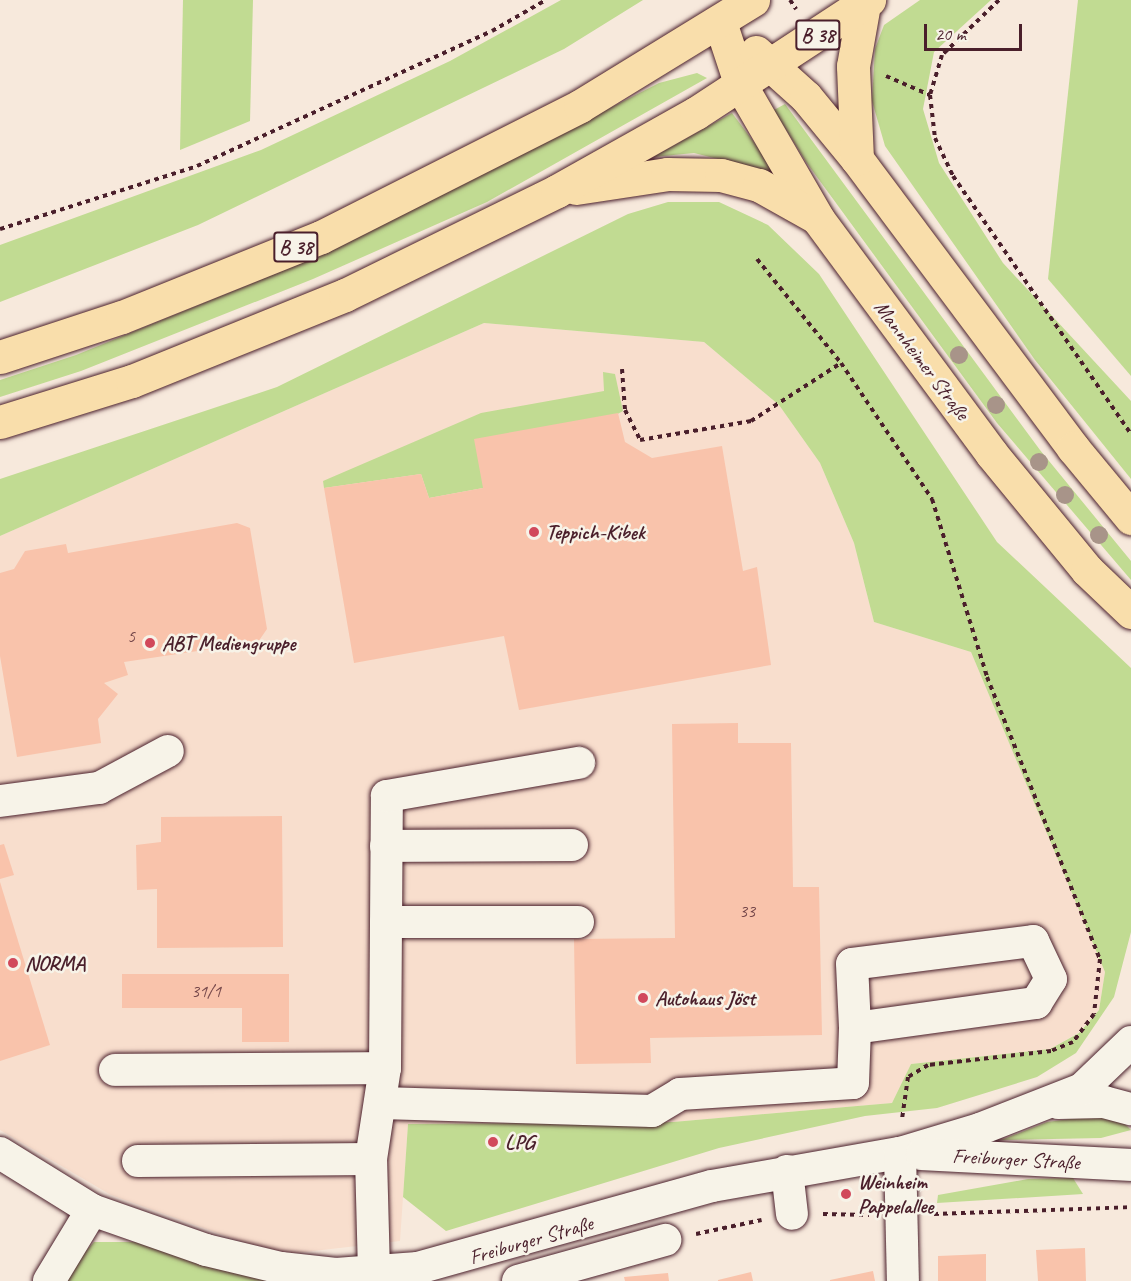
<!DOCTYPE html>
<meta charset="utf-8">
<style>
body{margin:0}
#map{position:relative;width:1131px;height:1281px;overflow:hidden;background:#f7e9dc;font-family:Caveat,sans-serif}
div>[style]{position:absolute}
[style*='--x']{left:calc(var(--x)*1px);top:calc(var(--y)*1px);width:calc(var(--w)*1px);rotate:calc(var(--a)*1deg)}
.built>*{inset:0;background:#f8decd}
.green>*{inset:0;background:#c1db92}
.building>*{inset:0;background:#f9c3ab}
.path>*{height:4px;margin-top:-2px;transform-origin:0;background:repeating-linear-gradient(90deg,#4a1f2b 0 4.5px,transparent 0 9px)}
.roads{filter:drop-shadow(0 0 2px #4a1f2b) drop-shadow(0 0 2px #4a1f2b)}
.minor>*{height:32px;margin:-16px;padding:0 16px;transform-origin:16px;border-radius:16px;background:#f7f3e8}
.major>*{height:33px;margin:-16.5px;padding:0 16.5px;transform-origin:16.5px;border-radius:16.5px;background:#f9deab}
.trees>*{width:18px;height:18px;margin:-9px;border-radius:50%;background:#a89489}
.dots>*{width:16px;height:16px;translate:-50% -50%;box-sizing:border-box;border:3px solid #f7f3e8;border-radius:50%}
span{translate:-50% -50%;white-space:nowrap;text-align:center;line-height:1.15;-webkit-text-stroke:5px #f7f3e8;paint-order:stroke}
.number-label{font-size:18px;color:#76484b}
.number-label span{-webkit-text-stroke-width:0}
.shield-label span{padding:2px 4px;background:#f7f3e8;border:2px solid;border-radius:4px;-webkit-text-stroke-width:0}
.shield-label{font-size:20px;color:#4a1f2b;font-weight:700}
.street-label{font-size:21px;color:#4a1f2b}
.poi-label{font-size:21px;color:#4a1f2b;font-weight:700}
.left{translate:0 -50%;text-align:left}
.scale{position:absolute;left:924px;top:24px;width:98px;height:27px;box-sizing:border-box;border:3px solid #4a1f2b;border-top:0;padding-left:8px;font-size:18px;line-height:21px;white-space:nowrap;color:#4a1f2b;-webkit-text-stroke:4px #f7f3e8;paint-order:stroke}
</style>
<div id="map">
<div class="built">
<i style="clip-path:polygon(484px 323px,704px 342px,779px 405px,820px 463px,854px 543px,874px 622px,971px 652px,1105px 972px,1099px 1010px,1078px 1033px,1050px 1049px,911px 1064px,892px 1103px,673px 1122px,408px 1124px,400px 1241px,279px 1255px,111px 1195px,0 1130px,0 536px)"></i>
</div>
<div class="green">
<i style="clip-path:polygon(183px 0,253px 0,250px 121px,180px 150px)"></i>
<i style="clip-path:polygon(561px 0,643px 0,564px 49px,198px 225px,0 302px,0 245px,261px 150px,450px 61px)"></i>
<i style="clip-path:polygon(920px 0,991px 0,934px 52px,923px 109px,939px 163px,1003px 263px,1131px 401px,1131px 479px,1035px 360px,885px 146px,872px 101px,875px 49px,884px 25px)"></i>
<i style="clip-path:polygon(1078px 0,1131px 0,1131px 376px,1048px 279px)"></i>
<i style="clip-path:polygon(697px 73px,707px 78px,487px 202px,313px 279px,81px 371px,0 397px,0 380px,76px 355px,329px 252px,659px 83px)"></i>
<i style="clip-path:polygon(785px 104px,1040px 450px,1131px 561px,1131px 580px,997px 423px,806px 162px,774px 110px)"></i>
<i style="clip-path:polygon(732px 113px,778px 174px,694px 153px,653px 157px)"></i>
<i style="clip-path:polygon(668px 202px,719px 202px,768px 225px,819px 274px,997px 542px,1131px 668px,1131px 932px,1114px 997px,1076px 1053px,1037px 1077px,937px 1108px,865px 1116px,719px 1148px,446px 1231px,403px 1197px,408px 1124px,673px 1122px,892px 1103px,911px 1064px,1050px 1049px,1079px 1033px,1099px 1010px,1105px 972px,971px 652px,874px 622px,854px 543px,820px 463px,779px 405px,704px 342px,484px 323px,0 536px,0 479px,277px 387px,628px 214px)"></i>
<i style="clip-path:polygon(603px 372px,615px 374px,623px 411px,483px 488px,429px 498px,421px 474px,324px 488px,323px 481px,481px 413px,604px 391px)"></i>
<i style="clip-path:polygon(1086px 1117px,1120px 1119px,1131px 1130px,1101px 1138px,1001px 1140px,1047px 1122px)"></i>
<i style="clip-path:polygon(1073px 1178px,1083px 1194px,937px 1203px,938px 1195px,1028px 1179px)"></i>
<i style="clip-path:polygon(94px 1242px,140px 1242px,272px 1281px,58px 1281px)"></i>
</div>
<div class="building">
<i style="clip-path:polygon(618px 413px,625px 442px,652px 458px,722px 446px,743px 571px,757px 567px,771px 665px,519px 710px,504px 636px,354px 663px,324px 488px,421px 474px,429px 498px,483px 488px,474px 439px)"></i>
<i style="clip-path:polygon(237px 523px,250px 528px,267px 629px,258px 642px,124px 662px,128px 675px,104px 683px,118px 694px,98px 719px,101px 743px,17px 757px,0 656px,0 573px,14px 569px,25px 551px,66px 544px,68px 553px)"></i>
<i style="clip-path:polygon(738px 723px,738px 743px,791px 743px,793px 887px,819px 887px,822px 1035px,650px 1038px,651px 1063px,576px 1064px,574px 939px,675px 938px,672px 724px)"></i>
<i style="clip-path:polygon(282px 816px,283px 947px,157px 948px,157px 889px,137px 890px,136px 845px,161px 842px,161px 817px)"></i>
<i style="clip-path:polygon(4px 844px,14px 875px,0 879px,0 845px)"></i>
<i style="clip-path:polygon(0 882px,50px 1045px,0 1061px)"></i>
<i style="clip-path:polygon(122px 974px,289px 974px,289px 1042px,242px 1042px,242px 1008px,122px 1008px)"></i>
<i style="clip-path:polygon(1085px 1248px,1086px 1281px,1038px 1281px,1036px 1250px)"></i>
<i style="clip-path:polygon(986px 1254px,986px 1281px,938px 1281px,938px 1256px)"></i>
<i style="clip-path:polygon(873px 1271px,875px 1281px,830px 1281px,830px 1280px)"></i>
<i style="clip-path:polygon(751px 1272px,753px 1281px,718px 1281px,718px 1280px)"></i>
<i style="clip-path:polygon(668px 1273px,669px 1281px,625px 1281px,624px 1277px)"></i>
</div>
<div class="path">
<i style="--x:790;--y:0;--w:11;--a:56"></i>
<i style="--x:999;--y:0;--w:79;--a:136"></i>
<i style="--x:942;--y:55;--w:42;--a:106.7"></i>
<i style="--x:930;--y:95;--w:43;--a:83.4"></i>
<i style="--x:935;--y:138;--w:42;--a:64.7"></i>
<i style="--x:953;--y:176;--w:313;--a:55.4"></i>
<i style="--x:886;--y:76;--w:48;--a:23.4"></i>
<i style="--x:0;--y:229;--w:207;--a:-17.7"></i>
<i style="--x:197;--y:166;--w:324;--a:-24.6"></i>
<i style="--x:492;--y:31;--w:62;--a:-29.9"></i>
<i style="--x:757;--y:259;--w:134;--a:51.1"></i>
<i style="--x:841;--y:363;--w:164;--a:56.2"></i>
<i style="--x:932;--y:499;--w:186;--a:72.8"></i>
<i style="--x:987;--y:677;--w:304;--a:68.2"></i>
<i style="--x:1100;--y:959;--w:55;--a:96.2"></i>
<i style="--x:1094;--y:1014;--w:35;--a:127"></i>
<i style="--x:1073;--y:1042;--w:24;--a:158"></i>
<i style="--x:1051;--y:1051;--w:124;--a:173.5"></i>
<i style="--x:928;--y:1065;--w:23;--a:149"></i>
<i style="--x:908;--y:1077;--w:42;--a:98.1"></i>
<i style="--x:622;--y:369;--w:41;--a:85.8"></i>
<i style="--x:625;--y:410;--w:34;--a:63"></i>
<i style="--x:640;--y:440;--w:113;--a:-9.7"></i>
<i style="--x:751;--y:421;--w:107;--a:-32.8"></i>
<i style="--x:823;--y:1214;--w:46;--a:1.2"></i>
<i style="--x:934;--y:1214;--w:197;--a:-2"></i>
<i style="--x:696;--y:1234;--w:67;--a:-12"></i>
</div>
<div class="roads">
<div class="minor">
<i style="--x:0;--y:801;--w:100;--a:-7.5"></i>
<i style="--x:99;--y:788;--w:78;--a:-28.2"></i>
<i style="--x:386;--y:846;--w:186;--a:-0.3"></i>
<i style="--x:386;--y:922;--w:192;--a:0"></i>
<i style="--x:115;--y:1070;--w:270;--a:-0.4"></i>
<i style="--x:381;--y:1103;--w:271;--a:1.7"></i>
<i style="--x:652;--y:1111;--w:33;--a:-31"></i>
<i style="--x:680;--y:1094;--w:173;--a:-3.6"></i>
<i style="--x:853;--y:1083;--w:55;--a:-87.9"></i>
<i style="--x:855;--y:1028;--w:183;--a:-7.9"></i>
<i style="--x:1036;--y:1003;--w:28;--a:-58"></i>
<i style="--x:1051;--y:979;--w:42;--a:-115.3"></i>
<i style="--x:1033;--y:941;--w:182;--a:172.8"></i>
<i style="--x:852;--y:964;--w:64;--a:87.3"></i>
<i style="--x:1058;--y:1103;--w:46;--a:-1.2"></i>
<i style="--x:1104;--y:1102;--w:28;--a:15"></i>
<i style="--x:0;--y:1153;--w:108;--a:31.8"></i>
<i style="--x:92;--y:1210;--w:121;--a:19.3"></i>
<i style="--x:206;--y:1250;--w:77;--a:13.5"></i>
<i style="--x:281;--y:1268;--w:55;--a:6.2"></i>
<i style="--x:336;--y:1274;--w:82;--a:-4.2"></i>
<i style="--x:418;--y:1268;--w:305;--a:-15.6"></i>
<i style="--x:712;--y:1186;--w:191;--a:-10"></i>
<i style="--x:900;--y:1153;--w:84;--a:-16.7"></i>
<i style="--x:980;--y:1129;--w:110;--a:-21.4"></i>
<i style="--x:1082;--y:1089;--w:68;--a:-43.8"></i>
<i style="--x:900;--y:1153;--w:128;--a:88.7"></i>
<i style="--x:922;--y:1154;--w:209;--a:3"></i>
<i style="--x:138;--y:1161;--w:233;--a:-0.5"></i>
<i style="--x:787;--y:1171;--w:43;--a:83.4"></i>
<i style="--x:374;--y:1272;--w:113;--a:-91.5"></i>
<i style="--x:371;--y:1159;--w:92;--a:-81.3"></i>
<i style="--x:385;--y:1068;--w:272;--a:-89.6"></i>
<i style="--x:387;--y:796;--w:195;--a:-9.8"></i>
<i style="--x:49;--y:1281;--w:83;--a:-58.8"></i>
<i style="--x:518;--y:1281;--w:153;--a:-15.6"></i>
</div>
<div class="major">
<i style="--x:720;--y:22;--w:67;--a:71.8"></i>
<i style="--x:741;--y:86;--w:154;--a:59.9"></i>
<i style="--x:818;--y:219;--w:291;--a:53.5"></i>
<i style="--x:991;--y:453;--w:151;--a:50.6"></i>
<i style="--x:1087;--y:570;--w:61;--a:43.7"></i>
<i style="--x:756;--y:52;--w:67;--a:42"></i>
<i style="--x:806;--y:97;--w:80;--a:50.6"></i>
<i style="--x:857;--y:159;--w:361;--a:53.2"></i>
<i style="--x:1073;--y:448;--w:91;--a:50.4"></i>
<i style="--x:857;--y:159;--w:93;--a:-92.5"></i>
<i style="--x:853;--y:66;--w:63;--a:-79.9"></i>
<i style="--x:576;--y:188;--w:92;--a:-8.7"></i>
<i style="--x:667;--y:174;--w:54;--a:1.1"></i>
<i style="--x:721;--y:175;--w:39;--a:15"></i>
<i style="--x:759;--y:185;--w:63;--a:29.4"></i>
<i style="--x:0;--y:357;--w:128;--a:-18.2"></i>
<i style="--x:122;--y:317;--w:214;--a:-21.9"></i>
<i style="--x:321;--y:237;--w:290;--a:-26.8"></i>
<i style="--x:580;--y:106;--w:203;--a:-31.5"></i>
<i style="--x:0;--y:422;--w:138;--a:-17.3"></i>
<i style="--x:132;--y:381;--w:230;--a:-22"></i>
<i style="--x:345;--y:295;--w:236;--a:-26.1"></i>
<i style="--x:557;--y:191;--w:159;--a:-29.3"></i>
<i style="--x:696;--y:113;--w:207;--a:-33.2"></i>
</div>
</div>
<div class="trees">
<i style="left:959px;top:355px"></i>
<i style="left:996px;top:405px"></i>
<i style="left:1039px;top:462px"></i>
<i style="left:1065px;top:495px"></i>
<i style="left:1099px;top:535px"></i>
</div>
<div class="dots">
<i style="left:534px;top:532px;background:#d1495b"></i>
<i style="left:150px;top:643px;background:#d1495b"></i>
<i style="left:13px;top:963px;background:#d1495b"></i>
<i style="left:643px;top:998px;background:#d1495b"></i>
<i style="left:493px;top:1142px;background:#d1495b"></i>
<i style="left:846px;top:1194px;background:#d1495b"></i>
</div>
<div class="number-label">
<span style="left:131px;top:636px">5</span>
<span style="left:747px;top:911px">33</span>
<span style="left:206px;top:991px">31/1</span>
</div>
<div class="shield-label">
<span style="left:818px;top:35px">B 38</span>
<span style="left:296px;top:247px">B 38</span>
</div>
<div class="street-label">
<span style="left:922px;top:360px;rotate:53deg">Mannheimer Straße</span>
<span style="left:1016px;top:1159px;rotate:3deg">Freiburger Straße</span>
<span style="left:531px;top:1240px;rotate:-16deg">Freiburger Straße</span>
</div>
<div class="poi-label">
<span class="left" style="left:546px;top:532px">Teppich-Kibek</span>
<span class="left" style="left:162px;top:643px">ABT Mediengruppe</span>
<span class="left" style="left:25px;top:963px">NORMA</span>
<span class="left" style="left:655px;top:998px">Autohaus Jöst</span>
<span class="left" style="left:505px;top:1142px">LPG</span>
<span class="left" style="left:858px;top:1194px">Weinheim<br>Pappelallee</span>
</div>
<div class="scale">20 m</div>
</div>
